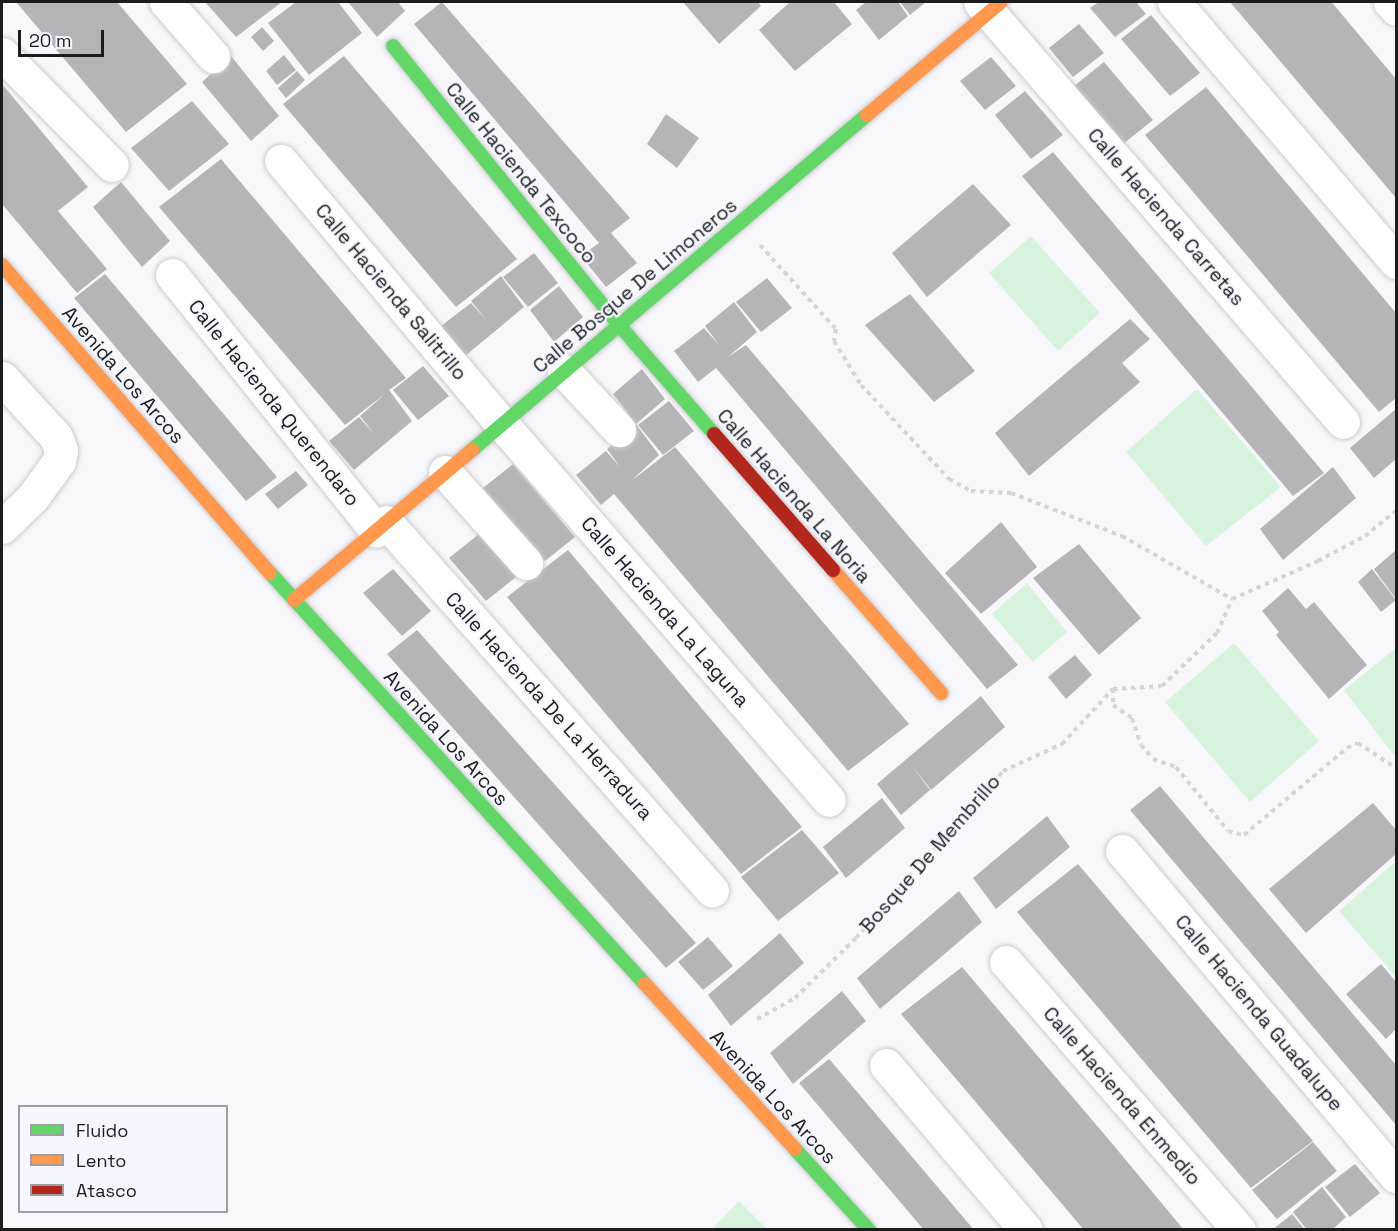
<!DOCTYPE html>
<style>
body{margin:0}
#map{position:relative;width:1398px;height:1231px;overflow:hidden;background:#f8f8fc;font-family:"Space Grotesk",sans-serif}
div>[style]{position:absolute}
[style*='--x']{left:calc(var(--x)*1px);top:calc(var(--y)*1px);width:calc(var(--w)*1px);rotate:calc(var(--a)*1deg)}
.green>*{inset:0;background:#d8f3dd}
.building>*{inset:0;background:#b5b5b9}
.path>*{height:4px;margin-top:-2px;transform-origin:0;background:repeating-linear-gradient(90deg,#d5d5d7 0 4.5px,transparent 0 9px)}
.roads{filter:drop-shadow(0 0 2px #cbcbcf) drop-shadow(0 0 2px #cbcbcf)}
.street>*{height:33px;margin:-16.5px;padding:0 16.5px;transform-origin:16.5px;border-radius:16.5px;background:#fefeff}
.fast>*{height:14px;margin:-7px;padding:0 7px;transform-origin:7px;border-radius:7px;background:#63d668}
.slow>*{height:14px;margin:-7px;padding:0 7px;transform-origin:7px;border-radius:7px;background:#ff974d}
.jam>*{height:14px;margin:-7px;padding:0 7px;transform-origin:7px;border-radius:7px;background:#b3261e}
span{translate:-50% -50%;white-space:nowrap;text-align:center;line-height:1.15;-webkit-text-stroke:4.5px #f6f7fe;paint-order:stroke}
.street-label{font-size:20px;color:#1b1c20}
.frame{position:absolute;inset:0;border:3px solid #1b1c20;pointer-events:none}
.legend{position:absolute;left:18px;top:1105px;width:210px;height:108px;box-sizing:border-box;background:#f6f7fe;border:2px solid #9e9fa5;margin:0;padding:8px 10px;list-style:none;font-size:18px;color:#1b1c20}
.legend li{display:flex;align-items:center;gap:12px;height:30px}
.legend b{width:30px;border:2px solid #9e9fa5}
.scale{position:absolute;left:18px;top:30px;width:86px;height:27px;box-sizing:border-box;border:3px solid #1b1c20;border-top:0;padding-left:8px;font-size:18px;line-height:21px;white-space:nowrap;color:#1b1c20;-webkit-text-stroke:4px #f6f7fe;paint-order:stroke}
</style>
<div id="map">
<div class="green">
<i style="clip-path:polygon(1031px 236px,1100px 313px,1058px 351px,989px 273px)"></i>
<i style="clip-path:polygon(1197px 389px,1281px 487px,1206px 546px,1126px 452px)"></i>
<i style="clip-path:polygon(1027px 583px,1067px 632px,1033px 662px,992px 614px)"></i>
<i style="clip-path:polygon(1234px 643px,1319px 741px,1250px 802px,1165px 702px)"></i>
<i style="clip-path:polygon(1396px 648px,1396px 758px,1344px 690px)"></i>
<i style="clip-path:polygon(1394px 863px,1396px 867px,1396px 977px,1339px 911px)"></i>
<i style="clip-path:polygon(739px 1201px,767px 1229px,712px 1229px)"></i>
</div>
<div class="building">
<i style="clip-path:polygon(16px 2px,117px 2px,187px 84px,126px 132px)"></i>
<i style="clip-path:polygon(205px 2px,282px 2px,236px 37px)"></i>
<i style="clip-path:polygon(296px 2px,338px 2px,362px 33px,309px 75px,268px 23px)"></i>
<i style="clip-path:polygon(348px 2px,398px 2px,405px 11px,377px 37px)"></i>
<i style="clip-path:polygon(442px 2px,630px 218px,611px 233px,637px 263px,606px 287px,581px 256px,599px 243px,414px 24px)"></i>
<i style="clip-path:polygon(683px 2px,758px 2px,761px 6px,719px 44px)"></i>
<i style="clip-path:polygon(790px 2px,834px 2px,852px 24px,795px 71px,759px 30px)"></i>
<i style="clip-path:polygon(866px 2px,898px 2px,908px 16px,879px 40px,856px 10px)"></i>
<i style="clip-path:polygon(900px 2px,926px 2px,910px 15px)"></i>
<i style="clip-path:polygon(1099px 2px,1136px 2px,1146px 14px,1115px 37px,1090px 8px)"></i>
<i style="clip-path:polygon(1230px 2px,1331px 2px,1334px 5px,1396px 79px,1396px 198px)"></i>
<i style="clip-path:polygon(1151px 15px,1200px 73px,1170px 96px,1121px 39px)"></i>
<i style="clip-path:polygon(1079px 24px,1104px 53px,1073px 77px,1049px 48px)"></i>
<i style="clip-path:polygon(262px 27px,274px 41px,263px 51px,251px 37px)"></i>
<i style="clip-path:polygon(284px 55px,296px 70px,277px 85px,266px 71px)"></i>
<i style="clip-path:polygon(231px 56px,279px 116px,251px 141px,202px 82px)"></i>
<i style="clip-path:polygon(344px 56px,517px 259px,456px 307px,283px 104px)"></i>
<i style="clip-path:polygon(991px 57px,1016px 86px,985px 110px,960px 81px)"></i>
<i style="clip-path:polygon(1104px 62px,1153px 120px,1123px 144px,1074px 86px)"></i>
<i style="clip-path:polygon(297px 71px,305px 80px,286px 98px,278px 88px)"></i>
<i style="clip-path:polygon(2px 84px,88px 187px,58px 211px,107px 269px,77px 293px,2px 204px)"></i>
<i style="clip-path:polygon(1206px 87px,1396px 313px,1396px 398px,1379px 412px,1145px 135px)"></i>
<i style="clip-path:polygon(1025px 91px,1063px 135px,1031px 159px,995px 115px)"></i>
<i style="clip-path:polygon(192px 101px,229px 144px,169px 191px,131px 148px)"></i>
<i style="clip-path:polygon(666px 114px,699px 138px,677px 168px,647px 144px)"></i>
<i style="clip-path:polygon(1053px 152px,1225px 355px,1324px 473px,1293px 496px,1022px 176px)"></i>
<i style="clip-path:polygon(221px 159px,406px 378px,389px 390px,412px 421px,354px 470px,329px 441px,359px 417px,375px 435px,360px 416px,386px 393px,345px 425px,159px 207px)"></i>
<i style="clip-path:polygon(121px 182px,170px 241px,142px 267px,93px 207px)"></i>
<i style="clip-path:polygon(973px 184px,1011px 225px,927px 297px,892px 253px)"></i>
<i style="clip-path:polygon(534px 253px,558px 283px,528px 307px,503px 277px)"></i>
<i style="clip-path:polygon(105px 274px,277px 477px,246px 501px,74px 298px)"></i>
<i style="clip-path:polygon(501px 276px,524px 307px,465px 356px,441px 326px,471px 303px,488px 322px,471px 301px)"></i>
<i style="clip-path:polygon(767px 278px,792px 308px,761px 332px,736px 302px)"></i>
<i style="clip-path:polygon(559px 286px,583px 317px,554px 342px,530px 310px)"></i>
<i style="clip-path:polygon(910px 294px,975px 371px,934px 402px,865px 325px)"></i>
<i style="clip-path:polygon(734px 302px,757px 332px,728px 357px,746px 345px,1018px 665px,987px 689px,716px 368px,698px 382px,674px 351px,704px 328px,720px 346px,705px 326px)"></i>
<i style="clip-path:polygon(1130px 319px,1150px 339px,1122px 363px,1140px 382px,1029px 476px,995px 433px)"></i>
<i style="clip-path:polygon(423px 366px,449px 396px,418px 420px,393px 390px)"></i>
<i style="clip-path:polygon(642px 369px,665px 399px,636px 424px,613px 394px)"></i>
<i style="clip-path:polygon(669px 401px,694px 431px,663px 455px,638px 425px)"></i>
<i style="clip-path:polygon(1396px 409px,1396px 459px,1374px 478px,1350px 448px)"></i>
<i style="clip-path:polygon(636px 424px,659px 455px,631px 481px,675px 447px,909px 724px,848px 771px,614px 494px,601px 505px,576px 475px,606px 451px,620px 467px,607px 449px)"></i>
<i style="clip-path:polygon(513px 464px,575px 537px,545px 561px,483px 488px)"></i>
<i style="clip-path:polygon(1333px 467px,1356px 498px,1283px 560px,1260px 529px)"></i>
<i style="clip-path:polygon(296px 471px,308px 485px,278px 509px,265px 494px)"></i>
<i style="clip-path:polygon(1001px 522px,1037px 567px,981px 614px,945px 573px)"></i>
<i style="clip-path:polygon(479px 534px,516px 577px,486px 601px,449px 558px)"></i>
<i style="clip-path:polygon(1079px 544px,1141px 618px,1099px 655px,1033px 578px)"></i>
<i style="clip-path:polygon(568px 550px,802px 827px,741px 874px,507px 597px)"></i>
<i style="clip-path:polygon(1396px 550px,1396px 599px,1374px 569px)"></i>
<i style="clip-path:polygon(393px 569px,431px 611px,402px 636px,363px 593px)"></i>
<i style="clip-path:polygon(1372px 569px,1396px 600px,1381px 612px,1358px 582px)"></i>
<i style="clip-path:polygon(1288px 588px,1306px 609px,1314px 602px,1367px 665px,1329px 699px,1276px 635px,1279px 632px,1262px 611px)"></i>
<i style="clip-path:polygon(417px 630px,696px 943px,666px 968px,387px 654px)"></i>
<i style="clip-path:polygon(1075px 655px,1092px 675px,1066px 699px,1048px 677px)"></i>
<i style="clip-path:polygon(981px 696px,1005px 727px,931px 790px,909px 762px,930px 790px,901px 815px,877px 784px)"></i>
<i style="clip-path:polygon(1160px 786px,1396px 1065px,1396px 1125px,1130px 810px)"></i>
<i style="clip-path:polygon(882px 798px,905px 828px,846px 878px,823px 847px)"></i>
<i style="clip-path:polygon(1373px 803px,1396px 830px,1396px 854px,1306px 933px,1269px 889px)"></i>
<i style="clip-path:polygon(1047px 816px,1070px 847px,996px 909px,973px 878px)"></i>
<i style="clip-path:polygon(802px 830px,839px 873px,778px 921px,741px 877px)"></i>
<i style="clip-path:polygon(1078px 864px,1313px 1141px,1251px 1188px,1017px 912px)"></i>
<i style="clip-path:polygon(959px 891px,982px 922px,880px 1009px,857px 978px)"></i>
<i style="clip-path:polygon(780px 933px,804px 963px,731px 1026px,708px 995px)"></i>
<i style="clip-path:polygon(708px 937px,733px 966px,703px 990px,678px 962px)"></i>
<i style="clip-path:polygon(1381px 964px,1396px 982px,1396px 1029px,1386px 1039px,1346px 994px)"></i>
<i style="clip-path:polygon(962px 967px,1110px 1141px,1184px 1230px,1084px 1230px,901px 1014px)"></i>
<i style="clip-path:polygon(842px 991px,866px 1021px,793px 1084px,770px 1053px)"></i>
<i style="clip-path:polygon(829px 1059px,842px 1074px,974px 1230px,924px 1230px,873px 1170px,799px 1083px)"></i>
<i style="clip-path:polygon(1313px 1142px,1337px 1171px,1277px 1219px,1252px 1190px)"></i>
<i style="clip-path:polygon(1355px 1164px,1380px 1193px,1350px 1217px,1325px 1187px)"></i>
<i style="clip-path:polygon(1322px 1187px,1346px 1217px,1332px 1230px,1307px 1230px,1293px 1212px)"></i>
<i style="clip-path:polygon(1292px 1214px,1305px 1230px,1272px 1230px)"></i>
</div>
<div class="path">
<i style="--x:760;--y:245;--w:113;--a:47.9"></i>
<i style="--x:836;--y:329;--w:12;--a:99"></i>
<i style="--x:834;--y:341;--w:52;--a:58.5"></i>
<i style="--x:861;--y:385;--w:129;--a:46.9"></i>
<i style="--x:949;--y:479;--w:25;--a:29"></i>
<i style="--x:971;--y:491;--w:40;--a:2.9"></i>
<i style="--x:1011;--y:493;--w:119;--a:21.2"></i>
<i style="--x:1122;--y:536;--w:127;--a:29.8"></i>
<i style="--x:1113;--y:689;--w:16;--a:90"></i>
<i style="--x:1113;--y:705;--w:23;--a:34"></i>
<i style="--x:1132;--y:718;--w:28;--a:72"></i>
<i style="--x:1141;--y:745;--w:18;--a:49"></i>
<i style="--x:1153;--y:759;--w:24;--a:19"></i>
<i style="--x:1176;--y:767;--w:82;--a:50.9"></i>
<i style="--x:1228;--y:831;--w:16;--a:14"></i>
<i style="--x:1244;--y:835;--w:135;--a:-40.2"></i>
<i style="--x:1347;--y:748;--w:12;--a:-24"></i>
<i style="--x:1358;--y:743;--w:45;--a:33.3"></i>
<i style="--x:757;--y:1019;--w:43;--a:-28.9"></i>
<i style="--x:795;--y:998;--w:86;--a:-44.5"></i>
<i style="--x:856;--y:938;--w:222;--a:-48.6"></i>
<i style="--x:1003;--y:771;--w:65;--a:-24.6"></i>
<i style="--x:1062;--y:744;--w:75;--a:-47.2"></i>
<i style="--x:1113;--y:689;--w:49;--a:-3.5"></i>
<i style="--x:1162;--y:686;--w:76;--a:-43.9"></i>
<i style="--x:1217;--y:633;--w:37;--a:-66"></i>
<i style="--x:1232;--y:599;--w:94;--a:-23.8"></i>
<i style="--x:1318;--y:561;--w:53;--a:-28"></i>
<i style="--x:1365;--y:536;--w:40;--a:-39"></i>
</div>
<div class="roads">
<div class="street">
<i style="--x:166;--y:2;--w:72;--a:49"></i>
<i style="--x:980;--y:2;--w:555;--a:49.16"></i>
<i style="--x:1174;--y:2;--w:342;--a:49.5"></i>
<i style="--x:1390;--y:2;--w:9;--a:49"></i>
<i style="--x:2;--y:54;--w:156;--a:45.3"></i>
<i style="--x:281;--y:161;--w:344;--a:50"></i>
<i style="--x:502;--y:424;--w:498;--a:49"></i>
<i style="--x:172;--y:275;--w:327;--a:51.4"></i>
<i style="--x:564;--y:371;--w:81;--a:47"></i>
<i style="--x:2;--y:378;--w:80;--a:47.5"></i>
<i style="--x:56;--y:437;--w:14;--a:69"></i>
<i style="--x:61;--y:450;--w:11;--a:100"></i>
<i style="--x:59;--y:461;--w:44;--a:125.8"></i>
<i style="--x:33;--y:497;--w:43;--a:135.9"></i>
<i style="--x:445;--y:472;--w:122;--a:48.3"></i>
<i style="--x:386;--y:522;--w:492;--a:48.5"></i>
<i style="--x:1122;--y:851;--w:425;--a:49.9"></i>
<i style="--x:1006;--y:962;--w:355;--a:49"></i>
<i style="--x:886;--y:1065;--w:216;--a:49.7"></i>
</div>
<div class="fast">
<i style="--x:393;--y:46;--w:359;--a:51"></i>
<i style="--x:619;--y:325;--w:145;--a:48.9"></i>
<i style="--x:472;--y:450;--w:518;--a:-40.3"></i>
<i style="--x:270;--y:573;--w:556;--a:47.62"></i>
<i style="--x:795;--y:1149;--w:110;--a:47.6"></i>
</div>
<div class="slow">
<i style="--x:867;--y:115;--w:175;--a:-40.1"></i>
<i style="--x:2;--y:265;--w:408;--a:49"></i>
<i style="--x:833;--y:570;--w:164;--a:48.7"></i>
<i style="--x:294;--y:600;--w:233;--a:-40.1"></i>
<i style="--x:645;--y:984;--w:223;--a:47.7"></i>
</div>
<div class="jam">
<i style="--x:714;--y:434;--w:181;--a:48.8"></i>
</div>
</div>
<div class="street-label">
<span style="left:521px;top:173px;rotate:51deg">Calle Hacienda Texcoco</span>
<span style="left:1166px;top:217px;rotate:49deg">Calle Hacienda Carretas</span>
<span style="left:635px;top:286px;rotate:-40deg">Calle Bosque De Limoneros</span>
<span style="left:391px;top:292px;rotate:50deg">Calle Hacienda Salitrillo</span>
<span style="left:123px;top:375px;rotate:49deg">Avenida Los Arcos</span>
<span style="left:274px;top:403px;rotate:51deg">Calle Hacienda Querendaro</span>
<span style="left:794px;top:496px;rotate:49deg">Calle Hacienda La Noria</span>
<span style="left:665px;top:612px;rotate:49deg">Calle Hacienda La Laguna</span>
<span style="left:549px;top:706px;rotate:48deg">Calle Hacienda De La Herradura</span>
<span style="left:446px;top:738px;rotate:48deg">Avenida Los Arcos</span>
<span style="left:930px;top:854px;rotate:-49deg">Bosque De Membrillo</span>
<span style="left:1259px;top:1013px;rotate:50deg">Calle Hacienda Guadalupe</span>
<span style="left:1122px;top:1096px;rotate:49deg">Calle Hacienda Enmedio</span>
<span style="left:773px;top:1097px;rotate:47deg">Avenida Los Arcos</span>
</div>
<div class="frame"></div>
<ul class="legend">
<li><b style="height:8px;background:#63d668"></b>Fluido</li>
<li><b style="height:8px;background:#ff974d"></b>Lento</li>
<li><b style="height:8px;background:#b3261e"></b>Atasco</li>
</ul>
<div class="scale">20 m</div>
</div>
